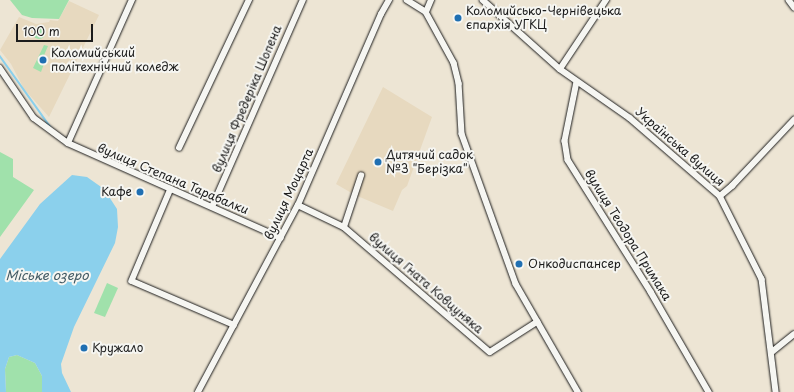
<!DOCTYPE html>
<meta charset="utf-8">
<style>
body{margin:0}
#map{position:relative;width:794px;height:392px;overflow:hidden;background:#ede5d4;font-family:"Playpen Sans",sans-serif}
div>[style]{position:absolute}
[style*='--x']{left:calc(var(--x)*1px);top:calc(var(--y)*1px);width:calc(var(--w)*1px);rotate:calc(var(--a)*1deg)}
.built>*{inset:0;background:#e7d9bf}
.green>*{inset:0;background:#a0e1ab}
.round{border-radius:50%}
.water>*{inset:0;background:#8bd0ec}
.stream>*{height:1.5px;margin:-0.75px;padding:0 0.75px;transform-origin:0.75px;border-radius:0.75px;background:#8bd0ec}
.roads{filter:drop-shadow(0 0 1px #1c1c1c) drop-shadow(0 0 1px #1c1c1c)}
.minor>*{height:5.5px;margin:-2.75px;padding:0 2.75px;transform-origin:2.75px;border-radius:2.75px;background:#f6f6f2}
.dots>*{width:11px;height:11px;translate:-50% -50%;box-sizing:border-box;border:2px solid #f6f6f2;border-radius:50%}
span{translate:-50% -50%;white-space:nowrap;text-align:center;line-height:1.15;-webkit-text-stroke:4px #f6f6f2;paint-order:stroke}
.poi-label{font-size:12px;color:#1c1c1c}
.left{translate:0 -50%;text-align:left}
.right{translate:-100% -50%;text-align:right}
.street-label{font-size:12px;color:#1c1c1c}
.water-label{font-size:13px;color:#435b65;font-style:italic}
.scale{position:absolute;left:16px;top:24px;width:77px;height:18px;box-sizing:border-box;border:2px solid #1c1c1c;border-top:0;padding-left:5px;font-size:12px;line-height:14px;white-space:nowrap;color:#1c1c1c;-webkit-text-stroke:3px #f6f6f2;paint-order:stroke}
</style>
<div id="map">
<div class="built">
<i style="clip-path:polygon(69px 1px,99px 15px,49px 117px,24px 89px,11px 64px,0 50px,19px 17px,36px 24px,49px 22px,50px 20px,58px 21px)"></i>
<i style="clip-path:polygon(383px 87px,432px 117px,407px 186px,402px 190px,393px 211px,355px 195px,336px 184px)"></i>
</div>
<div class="green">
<i style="clip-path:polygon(10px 0,69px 0,59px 19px,32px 18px,22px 15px)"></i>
<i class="round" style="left:33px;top:27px;width:12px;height:12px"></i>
<i style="clip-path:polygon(44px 45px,48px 46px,42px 60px,45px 61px,41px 72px,33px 68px)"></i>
<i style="clip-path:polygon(0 152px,13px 159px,13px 177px,34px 190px,0 237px)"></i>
<i style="clip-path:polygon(107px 283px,118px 288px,105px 317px,94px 313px)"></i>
<i style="clip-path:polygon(17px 355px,35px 363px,42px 376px,42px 392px,6px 392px,5px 369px,9px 357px)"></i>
</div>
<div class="water">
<i style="clip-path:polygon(72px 175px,87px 177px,104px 189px,117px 209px,118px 227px,115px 243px,74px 327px,61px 364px,62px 373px,71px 392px,42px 392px,42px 376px,35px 363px,17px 355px,9px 357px,5px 369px,6px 392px,0 392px,0 259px,40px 204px)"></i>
</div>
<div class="stream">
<i style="--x:0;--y:56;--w:90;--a:54.5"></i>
</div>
<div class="roads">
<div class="minor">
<i style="--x:407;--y:0;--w:22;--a:32"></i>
<i style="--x:426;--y:12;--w:58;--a:61.2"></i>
<i style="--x:454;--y:63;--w:21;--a:76"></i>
<i style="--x:459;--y:83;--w:51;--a:86.6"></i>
<i style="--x:462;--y:134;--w:159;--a:70.2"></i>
<i style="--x:516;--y:284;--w:125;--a:60.1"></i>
<i style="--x:483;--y:0;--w:103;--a:41.9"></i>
<i style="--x:560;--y:69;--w:85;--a:35"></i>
<i style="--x:630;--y:118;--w:119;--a:40.9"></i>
<i style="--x:720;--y:196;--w:93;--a:63.2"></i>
<i style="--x:762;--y:279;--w:114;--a:82.9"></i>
<i style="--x:789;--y:0;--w:9;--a:54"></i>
<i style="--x:426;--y:12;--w:13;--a:-67"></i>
<i style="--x:0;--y:68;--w:60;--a:55.8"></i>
<i style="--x:34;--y:118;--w:42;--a:36.3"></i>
<i style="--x:68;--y:143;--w:233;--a:24"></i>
<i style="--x:560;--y:69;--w:83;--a:-56.3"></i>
<i style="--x:577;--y:82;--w:60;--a:101.5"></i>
<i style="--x:565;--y:141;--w:19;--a:81"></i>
<i style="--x:568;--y:160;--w:156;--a:57.8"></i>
<i style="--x:651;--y:292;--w:116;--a:59.9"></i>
<i style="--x:68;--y:143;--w:157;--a:-65.9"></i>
<i style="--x:179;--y:148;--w:164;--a:-64.7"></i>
<i style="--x:171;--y:189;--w:100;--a:113"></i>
<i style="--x:132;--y:281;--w:111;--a:23.3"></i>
<i style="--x:720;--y:196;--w:16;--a:-40"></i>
<i style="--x:732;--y:186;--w:91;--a:-46.8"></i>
<i style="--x:298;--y:205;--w:51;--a:25.6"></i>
<i style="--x:344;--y:227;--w:192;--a:40.6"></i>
<i style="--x:490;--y:352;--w:56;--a:-32.6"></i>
<i style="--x:212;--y:207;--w:226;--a:-66.3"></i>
<i style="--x:344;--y:227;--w:54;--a:-71.6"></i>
<i style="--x:772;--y:352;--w:28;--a:-39"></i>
<i style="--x:198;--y:392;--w:212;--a:-61.9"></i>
<i style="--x:298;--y:205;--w:208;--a:-66.5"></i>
<i style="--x:381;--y:14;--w:16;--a:-60"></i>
</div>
</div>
<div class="dots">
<i style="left:458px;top:18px;background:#1f6fb2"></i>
<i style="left:43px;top:60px;background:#1f6fb2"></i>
<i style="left:378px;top:162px;background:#1f6fb2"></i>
<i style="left:140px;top:192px;background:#1f6fb2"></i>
<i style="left:519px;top:264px;background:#1f6fb2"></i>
<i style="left:84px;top:348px;background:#1f6fb2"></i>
</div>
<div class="poi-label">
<span class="left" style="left:466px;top:18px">Коломийсько-Чернівецька<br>єпархія УГКЦ</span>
<span class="left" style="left:51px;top:60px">Коломийський<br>політехнічний коледж</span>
<span class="left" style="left:386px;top:162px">Дитячий садок<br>№3 "Берізка"</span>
<span class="right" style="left:132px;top:192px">Кафе</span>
<span class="left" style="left:528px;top:264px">Онкодиспансер</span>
<span class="left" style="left:92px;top:348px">Кружало</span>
</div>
<div class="street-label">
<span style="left:247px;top:99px;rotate:-67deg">вулиця Фредеріка Шопена</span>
<span style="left:680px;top:147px;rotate:41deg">Українська вулиця</span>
<span style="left:173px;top:179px;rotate:23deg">вулиця Степана Тарабалки</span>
<span style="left:289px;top:194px;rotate:-65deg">вулиця Моцарта</span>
<span style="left:628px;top:235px;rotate:58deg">вулиця Теодора Примака</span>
<span style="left:426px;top:283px;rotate:41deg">вулиця Гната Ковцуняка</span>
</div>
<div class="water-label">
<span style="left:47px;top:275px">Міське озеро</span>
</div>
<div class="scale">100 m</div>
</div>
